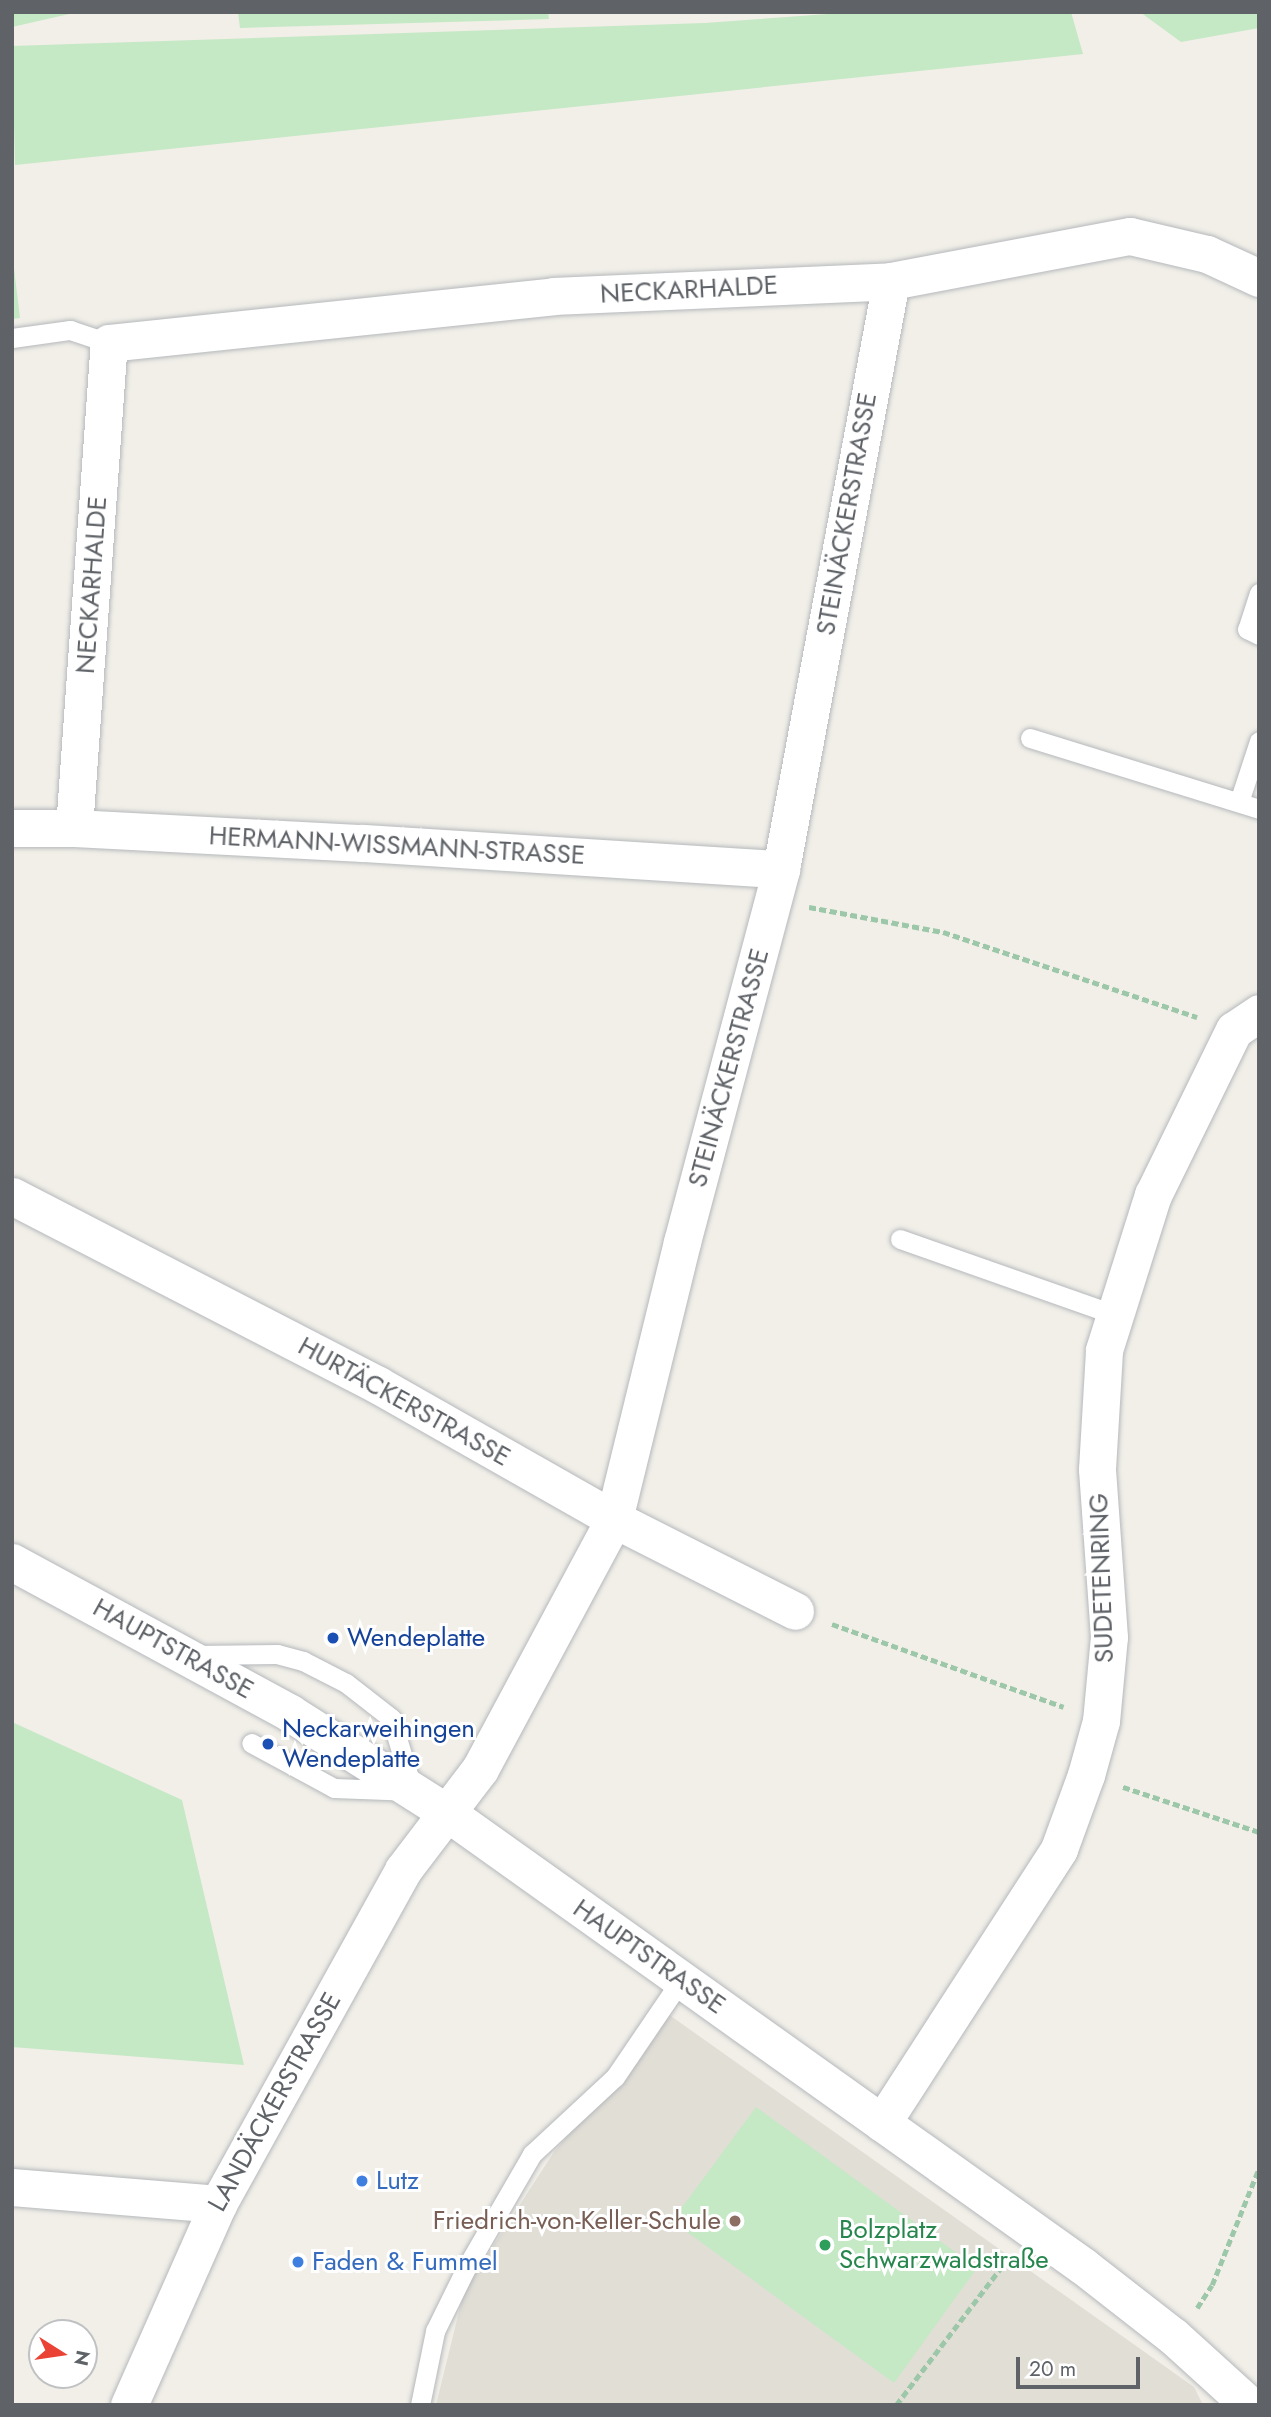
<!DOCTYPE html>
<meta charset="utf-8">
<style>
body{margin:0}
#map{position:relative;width:1271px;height:2417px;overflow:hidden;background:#f1efe8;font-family:Jost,sans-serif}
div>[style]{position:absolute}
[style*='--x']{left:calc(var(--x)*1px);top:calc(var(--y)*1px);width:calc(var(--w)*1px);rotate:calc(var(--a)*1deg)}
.education>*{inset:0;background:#e1ded6}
.green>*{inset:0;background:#c5e8c5}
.path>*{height:4.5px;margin-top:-2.25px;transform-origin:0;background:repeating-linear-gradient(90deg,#9cc7a9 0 7px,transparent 0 10.5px)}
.roads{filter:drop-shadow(0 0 2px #b5b8bc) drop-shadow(0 0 2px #b5b8bc)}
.service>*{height:19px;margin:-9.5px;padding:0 9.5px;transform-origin:9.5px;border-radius:9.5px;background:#fff}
.minor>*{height:37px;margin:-18.5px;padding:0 18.5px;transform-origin:18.5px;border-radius:18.5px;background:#fff}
.dots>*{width:19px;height:19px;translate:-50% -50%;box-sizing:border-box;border:4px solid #fff;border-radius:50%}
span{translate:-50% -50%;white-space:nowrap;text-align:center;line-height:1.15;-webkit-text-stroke:6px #fff;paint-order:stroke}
.street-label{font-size:26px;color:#5f6368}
.transit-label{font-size:26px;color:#164399}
.left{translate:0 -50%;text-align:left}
.shop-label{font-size:26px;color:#366cbe}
.education-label{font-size:26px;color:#785e54}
.right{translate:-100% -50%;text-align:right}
.leisure-label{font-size:26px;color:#27864d}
.frame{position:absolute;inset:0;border:14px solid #5f6368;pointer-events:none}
.north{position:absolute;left:28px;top:2319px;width:70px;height:70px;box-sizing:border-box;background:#fff;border:2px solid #bfc1c3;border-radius:50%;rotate:102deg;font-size:19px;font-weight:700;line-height:28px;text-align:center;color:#5f6368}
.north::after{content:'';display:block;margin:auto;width:24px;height:32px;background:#ea4335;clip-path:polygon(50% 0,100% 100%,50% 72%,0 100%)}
.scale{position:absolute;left:1016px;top:2357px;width:124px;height:32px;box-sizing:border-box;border:4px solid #5f6368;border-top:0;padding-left:9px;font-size:21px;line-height:24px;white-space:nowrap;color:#5f6368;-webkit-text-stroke:5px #fff;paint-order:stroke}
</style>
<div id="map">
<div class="education">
<i style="clip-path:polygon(668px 2014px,1194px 2387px,1203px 2405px,436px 2405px,464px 2291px,554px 2152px)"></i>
</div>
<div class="green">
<i style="clip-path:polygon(12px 12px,78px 12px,12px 27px)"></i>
<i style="clip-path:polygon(238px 12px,548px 12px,549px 19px,240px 28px)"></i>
<i style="clip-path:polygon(856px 12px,1071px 12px,1083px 54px,15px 165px,12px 46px,705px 23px)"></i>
<i style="clip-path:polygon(1140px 12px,1257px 12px,1259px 28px,1181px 42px)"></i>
<i style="clip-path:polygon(12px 252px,20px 318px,12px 319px)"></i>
<i style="clip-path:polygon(12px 1722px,182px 1800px,244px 2065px,12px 2047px)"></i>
<i style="clip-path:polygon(756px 2107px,977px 2268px,894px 2383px,672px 2221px)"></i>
</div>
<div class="path">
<i style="--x:700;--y:12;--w:28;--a:0"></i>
<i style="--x:809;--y:907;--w:136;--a:10.6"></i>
<i style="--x:943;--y:932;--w:268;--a:18.5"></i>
<i style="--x:832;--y:1624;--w:246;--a:19.7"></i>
<i style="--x:1123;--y:1787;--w:143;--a:18.3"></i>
<i style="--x:1197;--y:2308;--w:27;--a:-57"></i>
<i style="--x:1212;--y:2285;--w:126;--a:-68.1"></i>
<i style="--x:896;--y:2405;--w:183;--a:-52.6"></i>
</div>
<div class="roads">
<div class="service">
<i style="--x:12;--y:338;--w:59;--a:-7.9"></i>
<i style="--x:70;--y:330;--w:41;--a:18.4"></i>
<i style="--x:1259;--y:593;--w:38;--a:108"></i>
<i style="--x:1247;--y:629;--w:13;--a:27"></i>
<i style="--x:1030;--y:738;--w:240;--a:17.2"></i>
<i style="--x:1239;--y:802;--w:64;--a:-71.8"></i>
<i style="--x:900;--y:1239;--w:229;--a:19.4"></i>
<i style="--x:196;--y:1655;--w:81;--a:-0.7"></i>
<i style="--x:277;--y:1654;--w:27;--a:15"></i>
<i style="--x:303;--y:1661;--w:48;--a:27.1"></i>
<i style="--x:346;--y:1683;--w:57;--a:37.9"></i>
<i style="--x:391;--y:1718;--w:76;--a:73.2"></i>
<i style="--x:413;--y:1791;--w:79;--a:-177.8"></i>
<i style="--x:334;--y:1788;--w:94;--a:-151.5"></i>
<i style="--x:420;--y:2405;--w:76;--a:-78.5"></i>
<i style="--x:435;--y:2331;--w:70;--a:-63.8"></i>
<i style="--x:466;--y:2268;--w:132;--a:-59.9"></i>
<i style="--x:532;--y:2154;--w:113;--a:-42.9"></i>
<i style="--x:615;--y:2077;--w:117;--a:-55.8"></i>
</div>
<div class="minor">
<i style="--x:12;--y:828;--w:62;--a:0"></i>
<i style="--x:74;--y:828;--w:289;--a:3"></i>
<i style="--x:363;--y:843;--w:419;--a:3.6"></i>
<i style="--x:74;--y:828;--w:486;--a:-85.9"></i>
<i style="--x:109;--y:343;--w:447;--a:-6"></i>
<i style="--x:554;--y:296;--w:337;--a:-2.5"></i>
<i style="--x:891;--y:281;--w:243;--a:-10.7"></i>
<i style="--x:1130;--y:236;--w:79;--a:13.2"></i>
<i style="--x:1207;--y:254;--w:57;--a:24.8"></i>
<i style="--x:12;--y:1196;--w:412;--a:27.3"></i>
<i style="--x:378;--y:1385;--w:271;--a:29.6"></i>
<i style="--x:614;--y:1519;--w:203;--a:26.9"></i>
<i style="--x:12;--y:1562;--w:316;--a:28.5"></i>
<i style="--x:290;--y:1713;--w:185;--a:32.4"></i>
<i style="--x:446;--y:1812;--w:782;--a:35.48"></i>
<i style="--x:1083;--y:2266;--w:114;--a:37.9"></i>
<i style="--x:1173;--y:2336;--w:103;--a:42.2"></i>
<i style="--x:882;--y:2123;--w:326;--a:-57.1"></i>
<i style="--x:1059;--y:1849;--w:79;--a:-70"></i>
<i style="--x:1086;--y:1775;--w:56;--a:-74.5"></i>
<i style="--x:1101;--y:1721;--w:84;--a:-84.6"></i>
<i style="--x:1109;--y:1637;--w:168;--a:-94.1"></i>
<i style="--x:1097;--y:1469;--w:119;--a:-86.6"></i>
<i style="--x:1104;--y:1350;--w:163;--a:-72.5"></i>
<i style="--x:1153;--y:1195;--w:184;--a:-63.9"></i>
<i style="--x:1234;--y:1030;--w:30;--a:-34"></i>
<i style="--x:12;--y:2187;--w:207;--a:4.7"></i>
<i style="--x:129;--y:2405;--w:220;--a:-66.1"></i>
<i style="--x:218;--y:2204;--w:382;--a:-61"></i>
<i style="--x:403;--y:1870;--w:127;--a:-52.7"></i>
<i style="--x:480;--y:1769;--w:284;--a:-61.8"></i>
<i style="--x:614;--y:1519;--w:285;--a:-76.2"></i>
<i style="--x:682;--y:1242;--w:386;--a:-75.1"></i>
<i style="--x:781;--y:869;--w:598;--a:-79.4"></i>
</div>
</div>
<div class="dots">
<i style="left:333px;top:1638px;background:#1a4fb4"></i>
<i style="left:268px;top:1744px;background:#1a4fb4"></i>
<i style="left:362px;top:2181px;background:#3f7fe0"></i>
<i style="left:735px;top:2221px;background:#8d6e63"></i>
<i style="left:825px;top:2245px;background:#2e9e5b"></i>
<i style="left:298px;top:2262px;background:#3f7fe0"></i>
</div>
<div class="street-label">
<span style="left:689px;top:290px;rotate:-3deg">NECKARHALDE</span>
<span style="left:847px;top:514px;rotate:-80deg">STEINÄCKERSTRASSE</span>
<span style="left:92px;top:585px;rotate:-86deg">NECKARHALDE</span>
<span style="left:397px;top:846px;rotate:3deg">HERMANN-WISSMANN-STRASSE</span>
<span style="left:729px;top:1068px;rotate:-75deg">STEINÄCKERSTRASSE</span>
<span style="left:404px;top:1402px;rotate:29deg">HURTÄCKERSTRASSE</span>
<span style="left:1102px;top:1578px;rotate:-92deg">SUDETENRING</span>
<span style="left:173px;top:1649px;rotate:29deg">HAUPTSTRASSE</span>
<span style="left:649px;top:1957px;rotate:35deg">HAUPTSTRASSE</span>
<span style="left:275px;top:2102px;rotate:-61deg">LANDÄCKERSTRASSE</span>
</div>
<div class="transit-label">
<span class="left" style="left:347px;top:1638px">Wendeplatte</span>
<span class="left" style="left:282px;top:1744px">Neckarweihingen<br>Wendeplatte</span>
</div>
<div class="shop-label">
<span class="left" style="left:376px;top:2181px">Lutz</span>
<span class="left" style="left:312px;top:2262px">Faden &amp; Fummel</span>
</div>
<div class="education-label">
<span class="right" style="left:721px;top:2221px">Friedrich-von-Keller-Schule</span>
</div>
<div class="leisure-label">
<span class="left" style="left:839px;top:2245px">Bolzplatz<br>Schwarzwaldstraße</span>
</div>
<div class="frame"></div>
<div class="north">N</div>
<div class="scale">20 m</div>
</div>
